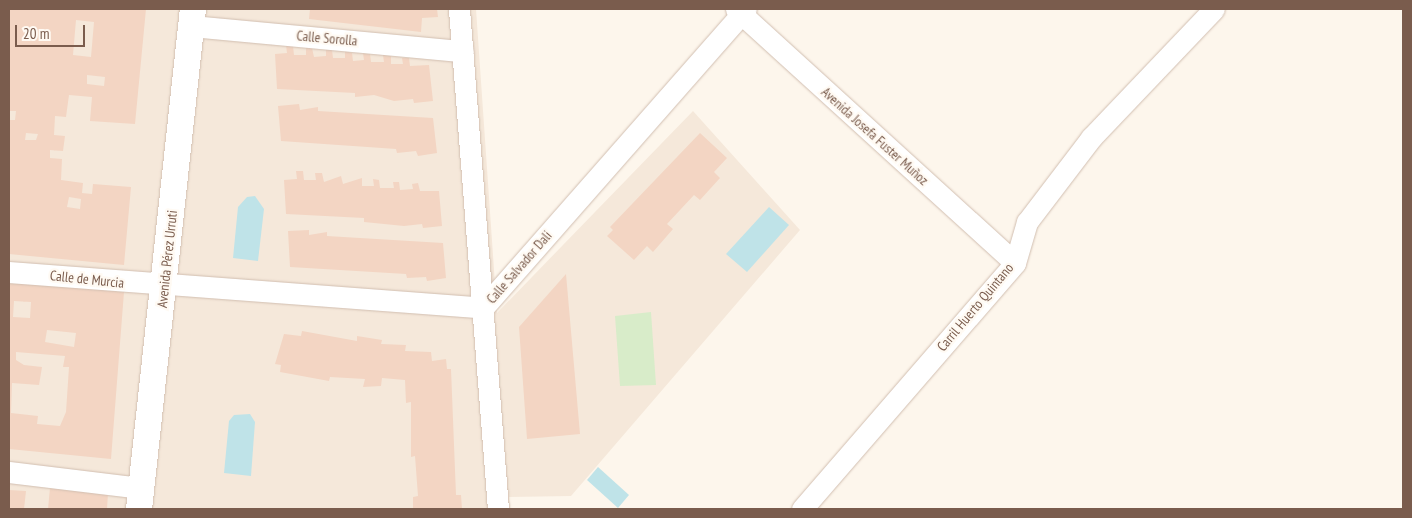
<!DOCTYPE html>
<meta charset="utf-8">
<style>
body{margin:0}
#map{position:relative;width:1412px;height:518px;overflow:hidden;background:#fdf6ec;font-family:"PT Sans Narrow",sans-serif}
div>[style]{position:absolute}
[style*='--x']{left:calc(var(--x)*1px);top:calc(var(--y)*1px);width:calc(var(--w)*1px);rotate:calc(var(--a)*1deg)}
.residential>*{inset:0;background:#f5e8da}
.green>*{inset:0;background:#d8ecc9}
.water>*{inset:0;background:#bfe3e8}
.building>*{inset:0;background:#f3d5c3}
.roads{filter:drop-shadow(0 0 1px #d1beb0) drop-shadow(0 0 1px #d1beb0)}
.minor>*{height:21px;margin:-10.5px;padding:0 10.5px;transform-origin:10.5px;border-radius:10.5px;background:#fff}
.tertiary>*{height:26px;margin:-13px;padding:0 13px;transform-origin:13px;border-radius:13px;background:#fff}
span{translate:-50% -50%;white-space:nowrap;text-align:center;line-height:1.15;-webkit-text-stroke:4.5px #fffaf3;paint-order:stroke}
.street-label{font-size:14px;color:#7a5c4d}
.frame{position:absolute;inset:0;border:10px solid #7a5c4d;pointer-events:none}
.scale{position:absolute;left:15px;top:25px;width:70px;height:22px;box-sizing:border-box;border:2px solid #7a5c4d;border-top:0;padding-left:6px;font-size:15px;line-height:18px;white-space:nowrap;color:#7a5c4d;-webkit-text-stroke:4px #fffaf3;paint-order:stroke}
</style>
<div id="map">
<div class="residential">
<i style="clip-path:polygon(9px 9px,476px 9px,497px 313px,693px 111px,800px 230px,571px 496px,509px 497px,510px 509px,9px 509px)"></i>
</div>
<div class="green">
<i style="clip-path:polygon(651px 312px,656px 385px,620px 386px,615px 316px)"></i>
</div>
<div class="water">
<i style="clip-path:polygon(255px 196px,264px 209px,258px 261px,233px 258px,238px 207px,247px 197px)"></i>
<i style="clip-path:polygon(769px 207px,789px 225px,747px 272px,726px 254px)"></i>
<i style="clip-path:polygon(250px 414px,255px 422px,251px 476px,224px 473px,229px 421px,234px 415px)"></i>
<i style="clip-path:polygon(598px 467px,629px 495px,618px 508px,587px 480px)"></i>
</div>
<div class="building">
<i style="clip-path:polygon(evenodd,9px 9px,146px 9px,135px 124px,90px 121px,92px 97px,69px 95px,66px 117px,55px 116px,54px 135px,65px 136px,63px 151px,50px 150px,50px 158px,62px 159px,61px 180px,83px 183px,82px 193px,92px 194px,93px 184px,131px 187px,124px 265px,9px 254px,9px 120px,15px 120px,16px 111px,9px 111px,9px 9px,76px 20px,94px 22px,91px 57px,73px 55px,76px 20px,9px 9px,87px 75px,105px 77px,104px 86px,87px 84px,87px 75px,9px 9px,26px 133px,38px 134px,36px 140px,25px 140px,26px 133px,9px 9px,69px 197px,81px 199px,80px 209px,67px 207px,69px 197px)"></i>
<i style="clip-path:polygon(310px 9px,437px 9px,438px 17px,422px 18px,421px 32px,309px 19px)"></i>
<i style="clip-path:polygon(286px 45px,293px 46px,294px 55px,306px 55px,306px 47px,312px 48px,314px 57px,326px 56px,326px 49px,332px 50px,333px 58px,345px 58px,345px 51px,352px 53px,353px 61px,364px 60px,363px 53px,370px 54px,371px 62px,384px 62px,383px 55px,391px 56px,391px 64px,403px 64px,402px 58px,409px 58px,410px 66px,429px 65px,433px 101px,414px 103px,413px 99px,394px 101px,374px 95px,355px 97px,355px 93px,277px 89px,275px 54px,287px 53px)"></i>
<i style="clip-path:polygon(299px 104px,300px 110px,318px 107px,318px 111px,433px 118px,437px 153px,418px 156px,416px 151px,397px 153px,396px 149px,281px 141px,278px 106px)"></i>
<i style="clip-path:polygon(700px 133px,727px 158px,714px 172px,720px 178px,700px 200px,694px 195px,667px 224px,673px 229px,653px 252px,647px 246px,634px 260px,607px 236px,613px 230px,610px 227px)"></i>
<i style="clip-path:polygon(296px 171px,303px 171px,304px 180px,316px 180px,315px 173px,322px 173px,324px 182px,341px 176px,343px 184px,362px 178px,362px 186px,374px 186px,373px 179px,379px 180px,380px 188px,394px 188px,393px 182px,399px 182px,400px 190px,413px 189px,412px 184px,418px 183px,420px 191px,439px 191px,442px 226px,423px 228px,422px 224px,404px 226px,364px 222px,364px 218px,286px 214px,284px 180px,297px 179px)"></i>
<i style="clip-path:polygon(309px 230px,309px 235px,327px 232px,327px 236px,443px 243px,446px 278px,427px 281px,426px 277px,407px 278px,406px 274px,290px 267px,288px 231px)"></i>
<i style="clip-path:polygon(566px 274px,580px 434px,527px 439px,519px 327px)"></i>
<i style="clip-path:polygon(evenodd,9px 282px,124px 292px,111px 459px,9px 449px,9px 282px,14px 301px,31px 302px,30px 318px,13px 317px,14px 301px,9px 282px,47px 330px,76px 333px,74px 347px,45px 342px,47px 330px,9px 282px,16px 352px,65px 356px,63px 367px,69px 367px,66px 412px,60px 426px,37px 424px,38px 416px,11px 413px,12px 383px,39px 385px,42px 367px,24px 365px,16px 360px,16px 352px)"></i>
<i style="clip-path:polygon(302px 331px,357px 341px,357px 336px,382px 340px,381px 344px,406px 345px,405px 351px,431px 352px,432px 361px,446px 359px,447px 369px,451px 369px,456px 495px,461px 495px,462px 509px,413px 509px,413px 497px,418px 496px,415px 456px,411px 457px,411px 402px,406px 403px,405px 380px,382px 378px,381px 386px,363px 387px,365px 379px,330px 377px,329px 381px,280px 372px,281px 365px,275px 364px,284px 334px,301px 336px)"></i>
<i style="clip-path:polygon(50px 488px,108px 493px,107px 509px,48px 509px)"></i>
<i style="clip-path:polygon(9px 490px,26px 491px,24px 509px,9px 509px)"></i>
</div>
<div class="roads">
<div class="minor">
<i style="--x:459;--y:9;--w:502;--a:85.54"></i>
<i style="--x:736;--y:9;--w:377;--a:42.3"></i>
<i style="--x:191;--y:26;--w:273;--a:5.3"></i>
<i style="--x:9;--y:272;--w:475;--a:4.3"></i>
<i style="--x:483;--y:308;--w:398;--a:-48.7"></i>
<i style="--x:9;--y:472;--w:134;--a:6.9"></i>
<i style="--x:802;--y:509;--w:325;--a:-49.1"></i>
<i style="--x:1015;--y:263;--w:43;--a:-73.7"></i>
<i style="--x:1027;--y:222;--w:106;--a:-52.7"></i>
<i style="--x:1091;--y:138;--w:178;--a:-46.4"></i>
</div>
<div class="tertiary">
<i style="--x:139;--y:509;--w:503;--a:-83.84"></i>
</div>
</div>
<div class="street-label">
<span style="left:327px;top:38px;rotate:5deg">Calle Sorolla</span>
<span style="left:875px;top:136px;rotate:42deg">Avenida Josefa Fuster Muñoz</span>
<span style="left:167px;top:259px;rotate:-84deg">Avenida Pérez Urruti</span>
<span style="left:519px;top:267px;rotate:-49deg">Calle Salvador Dali</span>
<span style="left:87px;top:279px;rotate:6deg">Calle de Murcia</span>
<span style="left:975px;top:307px;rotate:-50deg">Carril Huerto Quintano</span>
</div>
<div class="frame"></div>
<div class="scale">20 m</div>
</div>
